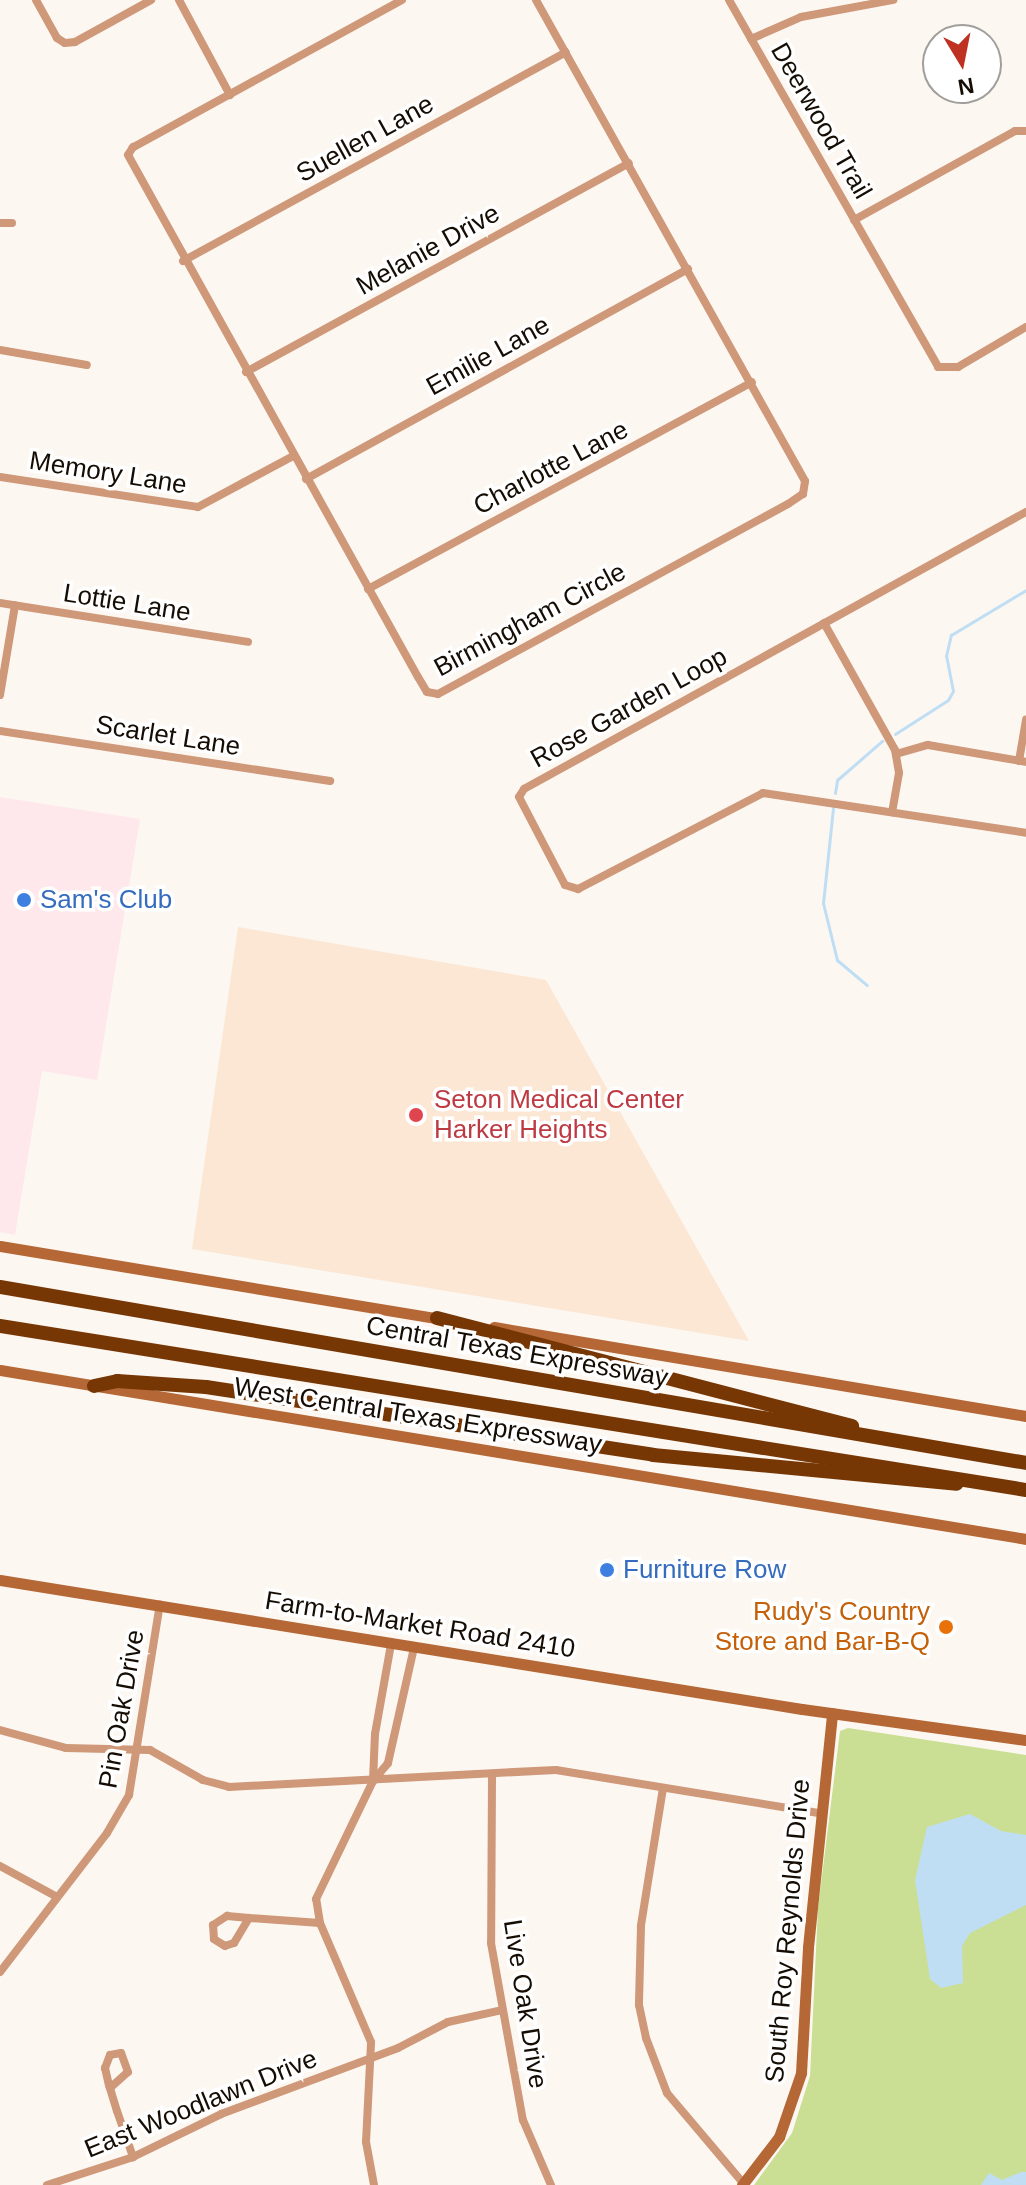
<!DOCTYPE html>
<style>
body{margin:0}
#map{position:relative;width:1026px;height:2185px;overflow:hidden;background:#fdf7f2;font-family:Helvetica,sans-serif}
div>[style]{position:absolute}
[style*='--x']{left:calc(var(--x)*1px);top:calc(var(--y)*1px);width:calc(var(--w)*1px);rotate:calc(var(--a)*1deg)}
.commercial>*{inset:0;background:#fee8eb}
.built>*{inset:0;background:#fbe7d4}
.green>*{inset:0;background:#cadf93}
.water>*{inset:0;background:#bfdef4}
.stream>*{height:3px;margin:-1.5px;padding:0 1.5px;transform-origin:1.5px;border-radius:1.5px;background:#bfdef4}
.street>*{height:8px;margin:-4px;padding:0 4px;transform-origin:4px;border-radius:4px;background:#ce9879}
.secondary>*{height:11px;margin:-5.5px;padding:0 5.5px;transform-origin:5.5px;border-radius:5.5px;background:#b56836}
.highway>*{height:14px;margin:-7px;padding:0 7px;transform-origin:7px;border-radius:7px;background:#763705}
.dots>*{width:22px;height:22px;translate:-50% -50%;box-sizing:border-box;border:4px solid #fff;border-radius:50%}
span{translate:-50% -50%;white-space:nowrap;text-align:center;line-height:1.15;-webkit-text-stroke:7px #fff;paint-order:stroke}
.street-label{font-size:26px;color:#150d04}
.shop-label{font-size:26px;color:#366cbe}
.left{translate:0 -50%;text-align:left}
.health-label{font-size:26px;color:#be3a42}
.food-label{font-size:26px;color:#c56008}
.right{translate:-100% -50%;text-align:right}
.north{position:absolute;left:922px;top:24px;width:80px;height:80px;box-sizing:border-box;background:#fff;border:2px solid #a19e9b;border-radius:50%;rotate:170deg;font-size:22px;font-weight:700;line-height:32px;text-align:center;color:#150d04}
.north::after{content:'';display:block;margin:auto;width:28px;height:36px;background:#bf3221;clip-path:polygon(50% 0,100% 100%,50% 72%,0 100%)}
</style>
<div id="map">
<div class="commercial">
<i style="clip-path:polygon(0 797px,140px 819px,97px 1080px,42px 1071px,15px 1235px,0 1232px)"></i>
</div>
<div class="built">
<i style="clip-path:polygon(238px 927px,546px 980px,749px 1341px,192px 1249px)"></i>
</div>
<div class="green">
<i style="clip-path:polygon(848px 1728px,1026px 1755px,1026px 2185px,754px 2185px,792px 2133px,810px 2076px,818px 1908px,840px 1731px)"></i>
</div>
<div class="water">
<i style="clip-path:polygon(970px 1814px,1001px 1831px,1026px 1835px,1026px 1905px,970px 1933px,962px 1946px,963px 1983px,941px 1988px,930px 1979px,915px 1880px,927px 1827px)"></i>
<i style="clip-path:polygon(1021px 2172px,1026px 2172px,1026px 2185px,981px 2185px,989px 2173px,1002px 2180px)"></i>
</div>
<div class="stream">
<i style="--x:895;--y:734;--w:63;--a:-32.7"></i>
<i style="--x:948;--y:700;--w:10;--a:-61"></i>
<i style="--x:953;--y:691;--w:36;--a:-101"></i>
<i style="--x:946;--y:656;--w:22;--a:-77"></i>
<i style="--x:951;--y:635;--w:87;--a:-31"></i>
<i style="--x:835;--y:793;--w:13;--a:-81"></i>
<i style="--x:837;--y:780;--w:60;--a:-40.9"></i>
<i style="--x:833;--y:808;--w:96;--a:96"></i>
<i style="--x:823;--y:903;--w:59;--a:76.2"></i>
<i style="--x:837;--y:960;--w:39;--a:40"></i>
</div>
<div class="street">
<i style="--x:36;--y:0;--w:43;--a:61.1"></i>
<i style="--x:57;--y:38;--w:9;--a:32"></i>
<i style="--x:65;--y:43;--w:10;--a:-6"></i>
<i style="--x:75;--y:42;--w:87;--a:-28.9"></i>
<i style="--x:179;--y:0;--w:108;--a:61.8"></i>
<i style="--x:402;--y:0;--w:307;--a:151.3"></i>
<i style="--x:133;--y:147;--w:9;--a:122"></i>
<i style="--x:128;--y:155;--w:597;--a:60.95"></i>
<i style="--x:418;--y:677;--w:17;--a:59"></i>
<i style="--x:427;--y:692;--w:11;--a:10"></i>
<i style="--x:438;--y:694;--w:398;--a:-28.5"></i>
<i style="--x:788;--y:504;--w:18;--a:-34"></i>
<i style="--x:803;--y:494;--w:13;--a:-81"></i>
<i style="--x:805;--y:481;--w:551;--a:-119.22"></i>
<i style="--x:729;--y:0;--w:422;--a:60.3"></i>
<i style="--x:938;--y:367;--w:20;--a:0"></i>
<i style="--x:958;--y:367;--w:79;--a:-30.5"></i>
<i style="--x:751;--y:39;--w:55;--a:-23.7"></i>
<i style="--x:801;--y:17;--w:94;--a:-10.5"></i>
<i style="--x:854;--y:220;--w:184;--a:-28.9"></i>
<i style="--x:1015;--y:131;--w:11;--a:0"></i>
<i style="--x:0;--y:223;--w:12;--a:0"></i>
<i style="--x:183;--y:261;--w:436;--a:-28.6"></i>
<i style="--x:0;--y:350;--w:88;--a:9.8"></i>
<i style="--x:246;--y:372;--w:436;--a:-28.6"></i>
<i style="--x:0;--y:477;--w:200;--a:8.6"></i>
<i style="--x:198;--y:507;--w:108;--a:-28.2"></i>
<i style="--x:306;--y:479;--w:436;--a:-28.8"></i>
<i style="--x:1026;--y:512;--w:573;--a:151.11"></i>
<i style="--x:524;--y:789;--w:9;--a:122"></i>
<i style="--x:519;--y:797;--w:99;--a:62.4"></i>
<i style="--x:565;--y:885;--w:14;--a:17"></i>
<i style="--x:578;--y:889;--w:208;--a:-27.4"></i>
<i style="--x:763;--y:793;--w:266;--a:8.6"></i>
<i style="--x:368;--y:589;--w:436;--a:-28.3"></i>
<i style="--x:0;--y:603;--w:251;--a:8.9"></i>
<i style="--x:824;--y:623;--w:145;--a:60.8"></i>
<i style="--x:895;--y:750;--w:23;--a:80"></i>
<i style="--x:899;--y:773;--w:40;--a:100"></i>
<i style="--x:0;--y:695;--w:91;--a:-80.5"></i>
<i style="--x:0;--y:731;--w:334;--a:8.6"></i>
<i style="--x:896;--y:754;--w:33;--a:-16"></i>
<i style="--x:928;--y:745;--w:99;--a:9.8"></i>
<i style="--x:1019;--y:761;--w:42;--a:-80.3"></i>
<i style="--x:0;--y:1730;--w:68;--a:15.3"></i>
<i style="--x:66;--y:1748;--w:84;--a:1.4"></i>
<i style="--x:150;--y:1750;--w:61;--a:29.5"></i>
<i style="--x:203;--y:1780;--w:27;--a:15"></i>
<i style="--x:229;--y:1787;--w:327;--a:-3"></i>
<i style="--x:556;--y:1770;--w:266;--a:9.3"></i>
<i style="--x:492;--y:1776;--w:167;--a:90.3"></i>
<i style="--x:491;--y:1943;--w:180;--a:79.8"></i>
<i style="--x:523;--y:2120;--w:71;--a:66.7"></i>
<i style="--x:373;--y:1781;--w:47;--a:-87.6"></i>
<i style="--x:375;--y:1734;--w:91;--a:-79.9"></i>
<i style="--x:663;--y:1788;--w:140;--a:99.1"></i>
<i style="--x:641;--y:1926;--w:79;--a:91.5"></i>
<i style="--x:639;--y:2005;--w:34;--a:78"></i>
<i style="--x:646;--y:2038;--w:59;--a:69.1"></i>
<i style="--x:667;--y:2093;--w:119;--a:49.8"></i>
<i style="--x:0;--y:1866;--w:65;--a:28.5"></i>
<i style="--x:249;--y:1918;--w:29;--a:121"></i>
<i style="--x:234;--y:1943;--w:9;--a:162"></i>
<i style="--x:225;--y:1946;--w:13;--a:-148"></i>
<i style="--x:214;--y:1939;--w:14;--a:-94"></i>
<i style="--x:213;--y:1925;--w:17;--a:-33"></i>
<i style="--x:227;--y:1916;--w:22;--a:5"></i>
<i style="--x:249;--y:1918;--w:71;--a:4"></i>
<i style="--x:0;--y:1972;--w:175;--a:-52.4"></i>
<i style="--x:107;--y:1833;--w:44;--a:-59.9"></i>
<i style="--x:129;--y:1795;--w:193;--a:-80.8"></i>
<i style="--x:110;--y:2088;--w:24;--a:-42"></i>
<i style="--x:128;--y:2072;--w:20;--a:-110"></i>
<i style="--x:121;--y:2053;--w:11;--a:170"></i>
<i style="--x:110;--y:2055;--w:14;--a:111"></i>
<i style="--x:105;--y:2068;--w:17;--a:77"></i>
<i style="--x:109;--y:2085;--w:27;--a:73"></i>
<i style="--x:117;--y:2111;--w:49;--a:70.8"></i>
<i style="--x:47;--y:2185;--w:90;--a:-18"></i>
<i style="--x:133;--y:2157;--w:98;--a:-26"></i>
<i style="--x:221;--y:2114;--w:189;--a:-20.4"></i>
<i style="--x:398;--y:2048;--w:56;--a:-27.5"></i>
<i style="--x:448;--y:2022;--w:55;--a:-12.5"></i>
<i style="--x:374;--y:2185;--w:44;--a:-100.5"></i>
<i style="--x:366;--y:2142;--w:100;--a:-87.1"></i>
<i style="--x:371;--y:2042;--w:129;--a:-113.2"></i>
<i style="--x:320;--y:1923;--w:24;--a:-99"></i>
<i style="--x:316;--y:1899;--w:131;--a:-64.2"></i>
<i style="--x:373;--y:1781;--w:23;--a:-50"></i>
<i style="--x:388;--y:1763;--w:118;--a:-77.3"></i>
</div>
<div class="secondary">
<i style="--x:0;--y:1246;--w:451;--a:9.4"></i>
<i style="--x:494;--y:1327;--w:539;--a:9.5"></i>
<i style="--x:0;--y:1370;--w:1040;--a:9.35"></i>
<i style="--x:0;--y:1580;--w:812;--a:9.14"></i>
<i style="--x:802;--y:1709;--w:226;--a:7.9"></i>
<i style="--x:742;--y:2185;--w:61;--a:-52.4"></i>
<i style="--x:779;--y:2137;--w:68;--a:-71"></i>
<i style="--x:801;--y:2073;--w:126;--a:-86.8"></i>
<i style="--x:808;--y:1947;--w:235;--a:-84.1"></i>
</div>
<div class="highway">
<i style="--x:0;--y:1287;--w:1041;--a:9.73"></i>
<i style="--x:437;--y:1318;--w:429;--a:14.6"></i>
<i style="--x:0;--y:1326;--w:1039;--a:9.08"></i>
<i style="--x:94;--y:1386;--w:24;--a:-12"></i>
<i style="--x:117;--y:1381;--w:89;--a:3.9"></i>
<i style="--x:206;--y:1387;--w:452;--a:8.6"></i>
<i style="--x:653;--y:1455;--w:305;--a:5.4"></i>
</div>
<div class="dots">
<i style="left:24px;top:900px;background:#3f7fe0"></i>
<i style="left:416px;top:1115px;background:#e0444e"></i>
<i style="left:607px;top:1570px;background:#3f7fe0"></i>
<i style="left:946px;top:1627px;background:#e8710a"></i>
</div>
<div class="street-label">
<span style="left:821px;top:121px;rotate:60deg">Deerwood Trail</span>
<span style="left:365px;top:139px;rotate:-29deg">Suellen Lane</span>
<span style="left:428px;top:250px;rotate:-29deg">Melanie Drive</span>
<span style="left:488px;top:356px;rotate:-29deg">Emilie Lane</span>
<span style="left:551px;top:468px;rotate:-28deg">Charlotte Lane</span>
<span style="left:108px;top:473px;rotate:9deg">Memory Lane</span>
<span style="left:127px;top:603px;rotate:9deg">Lottie Lane</span>
<span style="left:530px;top:620px;rotate:-28deg">Birmingham Circle</span>
<span style="left:629px;top:708px;rotate:-29deg">Rose Garden Loop</span>
<span style="left:168px;top:736px;rotate:9deg">Scarlet Lane</span>
<span style="left:517px;top:1352px;rotate:10deg">Central Texas Expressway</span>
<span style="left:418px;top:1416px;rotate:9deg">West Central Texas Expressway</span>
<span style="left:420px;top:1625px;rotate:9deg">Farm-to-Market Road 2410</span>
<span style="left:122px;top:1709px;rotate:-80deg">Pin Oak Drive</span>
<span style="left:788px;top:1931px;rotate:-85deg">South Roy Reynolds Drive</span>
<span style="left:525px;top:2004px;rotate:81deg">Live Oak Drive</span>
<span style="left:201px;top:2104px;rotate:-22deg">East Woodlawn Drive</span>
</div>
<div class="shop-label">
<span class="left" style="left:40px;top:900px">Sam's Club</span>
<span class="left" style="left:623px;top:1570px">Furniture Row</span>
</div>
<div class="health-label">
<span class="left" style="left:434px;top:1115px">Seton Medical Center<br>Harker Heights</span>
</div>
<div class="food-label">
<span class="right" style="left:930px;top:1627px">Rudy's Country<br>Store and Bar-B-Q</span>
</div>
<div class="north">N</div>
</div>
